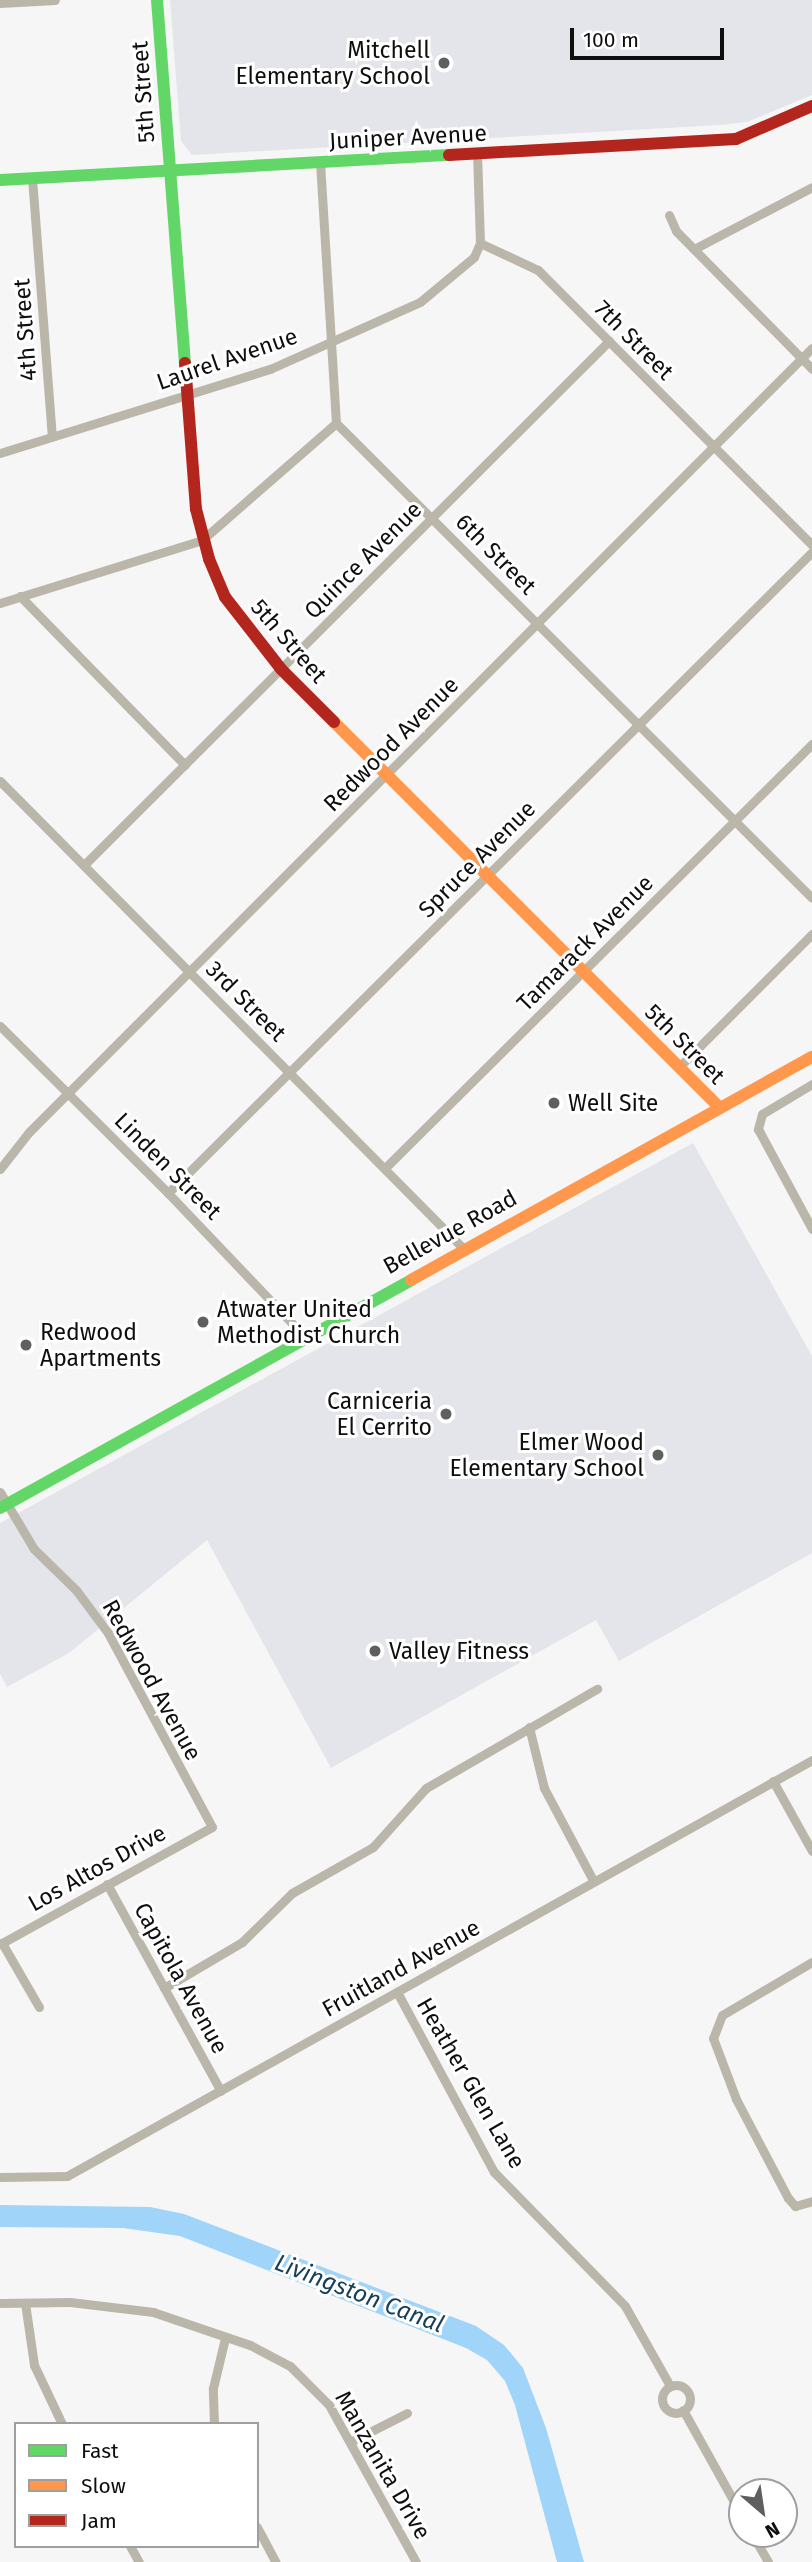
<!DOCTYPE html>
<style>
body{margin:0}
#map{position:relative;width:812px;height:2562px;overflow:hidden;background:#f6f6f7;font-family:"Fira Sans",sans-serif}
div>[style]{position:absolute}
[style*='--x']{left:calc(var(--x)*1px);top:calc(var(--y)*1px);width:calc(var(--w)*1px);rotate:calc(var(--a)*1deg)}
.built>*{inset:0;background:#e4e5eb}
.water>*{inset:0;background:#a0d4f8}
.street>*{height:9px;margin:-4.5px;padding:0 4.5px;transform-origin:4.5px;border-radius:4.5px;background:#bab7aa}
.street>.ring{margin:-4.5px;padding:0;box-sizing:content-box;background:none;border:9px solid #bab7aa;border-radius:50%}
.fast>*{height:12px;margin:-6px;padding:0 6px;transform-origin:6px;border-radius:6px;background:#63d668}
.slow>*{height:12px;margin:-6px;padding:0 6px;transform-origin:6px;border-radius:6px;background:#ff974d}
.jam>*{height:12px;margin:-6px;padding:0 6px;transform-origin:6px;border-radius:6px;background:#b3261e}
.dots>*{width:19px;height:19px;translate:-50% -50%;box-sizing:border-box;border:4px solid #fff;border-radius:50%}
span{translate:-50% -50%;white-space:nowrap;text-align:center;line-height:1.15;-webkit-text-stroke:6px #fff;paint-order:stroke}
.poi-label{font-size:23px;color:#0e0e0f}
.right{translate:-100% -50%;text-align:right}
.left{translate:0 -50%;text-align:left}
.street-label{font-size:23px;color:#0e0e0f}
.water-label{font-size:24px;color:#17405a;font-style:italic}
.legend{position:absolute;left:14px;top:2422px;width:245px;height:126px;box-sizing:border-box;background:#fff;border:2px solid #9f9f9f;margin:0;padding:9px 12px;list-style:none;font-size:21px;color:#0e0e0f}
.legend li{display:flex;align-items:center;gap:14px;height:35px}
.legend b{width:35px;border:2px solid #9f9f9f}
.north{position:absolute;left:728px;top:2478px;width:70px;height:70px;box-sizing:border-box;background:#fff;border:2px solid #9f9f9f;border-radius:50%;rotate:151deg;font-size:19px;font-weight:700;line-height:28px;text-align:center;color:#0e0e0f}
.north::after{content:'';display:block;margin:auto;width:24px;height:32px;background:#5f5f60;clip-path:polygon(50% 0,100% 100%,50% 72%,0 100%)}
.scale{position:absolute;left:570px;top:28px;width:154px;height:32px;box-sizing:border-box;border:4px solid #0e0e0f;border-top:0;padding-left:9px;font-size:21px;line-height:24px;white-space:nowrap;color:#0e0e0f;-webkit-text-stroke:5px #fff;paint-order:stroke}
</style>
<div id="map">
<div class="built">
<i style="clip-path:polygon(170px 0,812px 0,812px 95px,747px 122px,720px 125px,192px 155px,181px 141px)"></i>
<i style="clip-path:polygon(693px 1143px,812px 1356px,812px 1553px,619px 1661px,596px 1620px,331px 1768px,207px 1540px,69px 1653px,7px 1687px,0 1674px,0 1523px)"></i>
</div>
<div class="water">
<i style="clip-path:polygon(0 2205px,150px 2207px,184px 2214px,476px 2326px,504px 2345px,523px 2368px,546px 2428px,584px 2562px,557px 2562px,515px 2405px,505px 2381px,487px 2360px,466px 2348px,180px 2236px,123px 2228px,0 2227px)"></i>
</div>
<div class="street">
<i style="--x:0;--y:3;--w:55;--a:-3.1"></i>
<i style="--x:320;--y:162;--w:261;--a:86.5"></i>
<i style="--x:336;--y:423;--w:672;--a:44.94"></i>
<i style="--x:32;--y:178;--w:259;--a:85.6"></i>
<i style="--x:669;--y:215;--w:17;--a:66"></i>
<i style="--x:676;--y:231;--w:194;--a:45.4"></i>
<i style="--x:480;--y:243;--w:64;--a:25"></i>
<i style="--x:538;--y:270;--w:388;--a:45.1"></i>
<i style="--x:694;--y:249;--w:133;--a:-27.7"></i>
<i style="--x:0;--y:453;--w:283;--a:-17.3"></i>
<i style="--x:270;--y:369;--w:164;--a:-24.1"></i>
<i style="--x:420;--y:302;--w:70;--a:-39.8"></i>
<i style="--x:474;--y:257;--w:15;--a:-67"></i>
<i style="--x:480;--y:243;--w:89;--a:-91.9"></i>
<i style="--x:20;--y:596;--w:236;--a:45.7"></i>
<i style="--x:0;--y:603;--w:212;--a:-17.3"></i>
<i style="--x:202;--y:540;--w:178;--a:-41.1"></i>
<i style="--x:0;--y:781;--w:658;--a:45.25"></i>
<i style="--x:84;--y:865;--w:742;--a:-44.95"></i>
<i style="--x:0;--y:1026;--w:237;--a:44.8"></i>
<i style="--x:168;--y:1193;--w:199;--a:46.4"></i>
<i style="--x:678;--y:1068;--w:190;--a:-45"></i>
<i style="--x:812;--y:1084;--w:58;--a:149"></i>
<i style="--x:762;--y:1114;--w:16;--a:105"></i>
<i style="--x:758;--y:1129;--w:114;--a:61.6"></i>
<i style="--x:385;--y:1168;--w:602;--a:-44.8"></i>
<i style="--x:0;--y:1169;--w:47;--a:-51.9"></i>
<i style="--x:29;--y:1132;--w:1108;--a:-45.04"></i>
<i style="--x:168;--y:1193;--w:909;--a:-44.87"></i>
<i style="--x:0;--y:1492;--w:66;--a:59.2"></i>
<i style="--x:34;--y:1549;--w:59;--a:44.3"></i>
<i style="--x:76;--y:1590;--w:54;--a:53.3"></i>
<i style="--x:108;--y:1633;--w:220;--a:61.8"></i>
<i style="--x:212;--y:1827;--w:242;--a:151.1"></i>
<i style="--x:529;--y:1727;--w:63;--a:76.2"></i>
<i style="--x:544;--y:1788;--w:106;--a:62"></i>
<i style="--x:773;--y:1781;--w:80;--a:60.9"></i>
<i style="--x:107;--y:1884;--w:236;--a:61.2"></i>
<i style="--x:2;--y:1943;--w:74;--a:60"></i>
<i style="--x:812;--y:1962;--w:104;--a:149.5"></i>
<i style="--x:722;--y:2015;--w:25;--a:111"></i>
<i style="--x:713;--y:2038;--w:65;--a:69.3"></i>
<i style="--x:736;--y:2099;--w:112;--a:62.3"></i>
<i style="--x:788;--y:2198;--w:11;--a:49"></i>
<i style="--x:795;--y:2206;--w:18;--a:-16"></i>
<i style="--x:164;--y:1988;--w:91;--a:-30.5"></i>
<i style="--x:242;--y:1942;--w:70;--a:-44.4"></i>
<i style="--x:292;--y:1893;--w:93;--a:-29.6"></i>
<i style="--x:373;--y:1847;--w:79;--a:-48.1"></i>
<i style="--x:426;--y:1788;--w:198;--a:-30.1"></i>
<i style="--x:397;--y:1992;--w:204;--a:61.7"></i>
<i style="--x:494;--y:2172;--w:187;--a:45.6"></i>
<i style="--x:625;--y:2306;--w:92;--a:60.6"></i>
<i style="--x:0;--y:2177;--w:67;--a:-0.9"></i>
<i style="--x:67;--y:2176;--w:853;--a:-29.18"></i>
<i style="--x:0;--y:2303;--w:70;--a:-0.8"></i>
<i style="--x:70;--y:2302;--w:84;--a:6.9"></i>
<i style="--x:153;--y:2312;--w:102;--a:18.8"></i>
<i style="--x:250;--y:2345;--w:45;--a:27.7"></i>
<i style="--x:290;--y:2366;--w:55;--a:45"></i>
<i style="--x:329;--y:2405;--w:179;--a:61"></i>
<i style="--x:25;--y:2303;--w:63;--a:81.7"></i>
<i style="--x:34;--y:2365;--w:65;--a:64.6"></i>
<i class="ring" style="left:662px;top:2385px;width:19px;height:19px"></i>
<i style="--x:683;--y:2410;--w:121;--a:60.9"></i>
<i style="--x:214;--y:2424;--w:36;--a:-92"></i>
<i style="--x:213;--y:2388;--w:51;--a:-76.5"></i>
<i style="--x:350;--y:2442;--w:64;--a:-27"></i>
<i style="--x:257;--y:2527;--w:40;--a:62"></i>
<i style="--x:752;--y:2534;--w:32;--a:60"></i>
<i style="--x:130;--y:2546;--w:18;--a:61"></i>
</div>
<div class="fast">
<i style="--x:157;--y:0;--w:364;--a:85.6"></i>
<i style="--x:0;--y:180;--w:450;--a:-3.2"></i>
<i style="--x:0;--y:1508;--w:470;--a:-29"></i>
</div>
<div class="slow">
<i style="--x:334;--y:722;--w:546;--a:45"></i>
<i style="--x:411;--y:1280;--w:459;--a:-29.1"></i>
</div>
<div class="jam">
<i style="--x:449;--y:155;--w:287;--a:-3.2"></i>
<i style="--x:736;--y:139;--w:83;--a:-23.5"></i>
<i style="--x:185;--y:363;--w:146;--a:85.7"></i>
<i style="--x:196;--y:509;--w:52;--a:75.4"></i>
<i style="--x:209;--y:559;--w:41;--a:67.2"></i>
<i style="--x:225;--y:597;--w:91;--a:52.1"></i>
<i style="--x:281;--y:669;--w:75;--a:45"></i>
</div>
<div class="dots">
<i style="left:444px;top:63px;background:#5f5f60"></i>
<i style="left:554px;top:1103px;background:#5f5f60"></i>
<i style="left:203px;top:1322px;background:#5f5f60"></i>
<i style="left:26px;top:1345px;background:#5f5f60"></i>
<i style="left:446px;top:1414px;background:#5f5f60"></i>
<i style="left:658px;top:1455px;background:#5f5f60"></i>
<i style="left:375px;top:1651px;background:#5f5f60"></i>
</div>
<div class="poi-label">
<span class="right" style="left:430px;top:63px">Mitchell<br>Elementary School</span>
<span class="left" style="left:568px;top:1103px">Well Site</span>
<span class="left" style="left:217px;top:1322px">Atwater United<br>Methodist Church</span>
<span class="left" style="left:40px;top:1345px">Redwood<br>Apartments</span>
<span class="right" style="left:432px;top:1414px">Carniceria<br>El Cerrito</span>
<span class="right" style="left:644px;top:1455px">Elmer Wood<br>Elementary School</span>
<span class="left" style="left:389px;top:1651px">Valley Fitness</span>
</div>
<div class="street-label">
<span style="left:143px;top:92px;rotate:-94deg">5th Street</span>
<span style="left:408px;top:137px;rotate:-3deg">Juniper Avenue</span>
<span style="left:25px;top:330px;rotate:-94deg">4th Street</span>
<span style="left:634px;top:340px;rotate:45deg">7th Street</span>
<span style="left:227px;top:359px;rotate:-19deg">Laurel Avenue</span>
<span style="left:496px;top:554px;rotate:45deg">6th Street</span>
<span style="left:363px;top:560px;rotate:-45deg">Quince Avenue</span>
<span style="left:289px;top:641px;rotate:49deg">5th Street</span>
<span style="left:391px;top:744px;rotate:-45deg">Redwood Avenue</span>
<span style="left:477px;top:859px;rotate:-45deg">Spruce Avenue</span>
<span style="left:585px;top:943px;rotate:-45deg">Tamarack Avenue</span>
<span style="left:246px;top:1001px;rotate:45deg">3rd Street</span>
<span style="left:685px;top:1044px;rotate:45deg">5th Street</span>
<span style="left:168px;top:1166px;rotate:45deg">Linden Street</span>
<span style="left:450px;top:1232px;rotate:-29deg">Bellevue Road</span>
<span style="left:152px;top:1680px;rotate:61deg">Redwood Avenue</span>
<span style="left:97px;top:1868px;rotate:-29deg">Los Altos Drive</span>
<span style="left:401px;top:1968px;rotate:-29deg">Fruitland Avenue</span>
<span style="left:181px;top:1978px;rotate:61deg">Capitola Avenue</span>
<span style="left:471px;top:2083px;rotate:60deg">Heather Glen Lane</span>
<span style="left:383px;top:2465px;rotate:60deg">Manzanita Drive</span>
</div>
<div class="water-label">
<span style="left:359px;top:2294px;rotate:21deg">Livingston Canal</span>
</div>
<ul class="legend">
<li><b style="height:9px;background:#63d668"></b>Fast</li>
<li><b style="height:9px;background:#ff974d"></b>Slow</li>
<li><b style="height:9px;background:#b3261e"></b>Jam</li>
</ul>
<div class="north">N</div>
<div class="scale">100 m</div>
</div>
